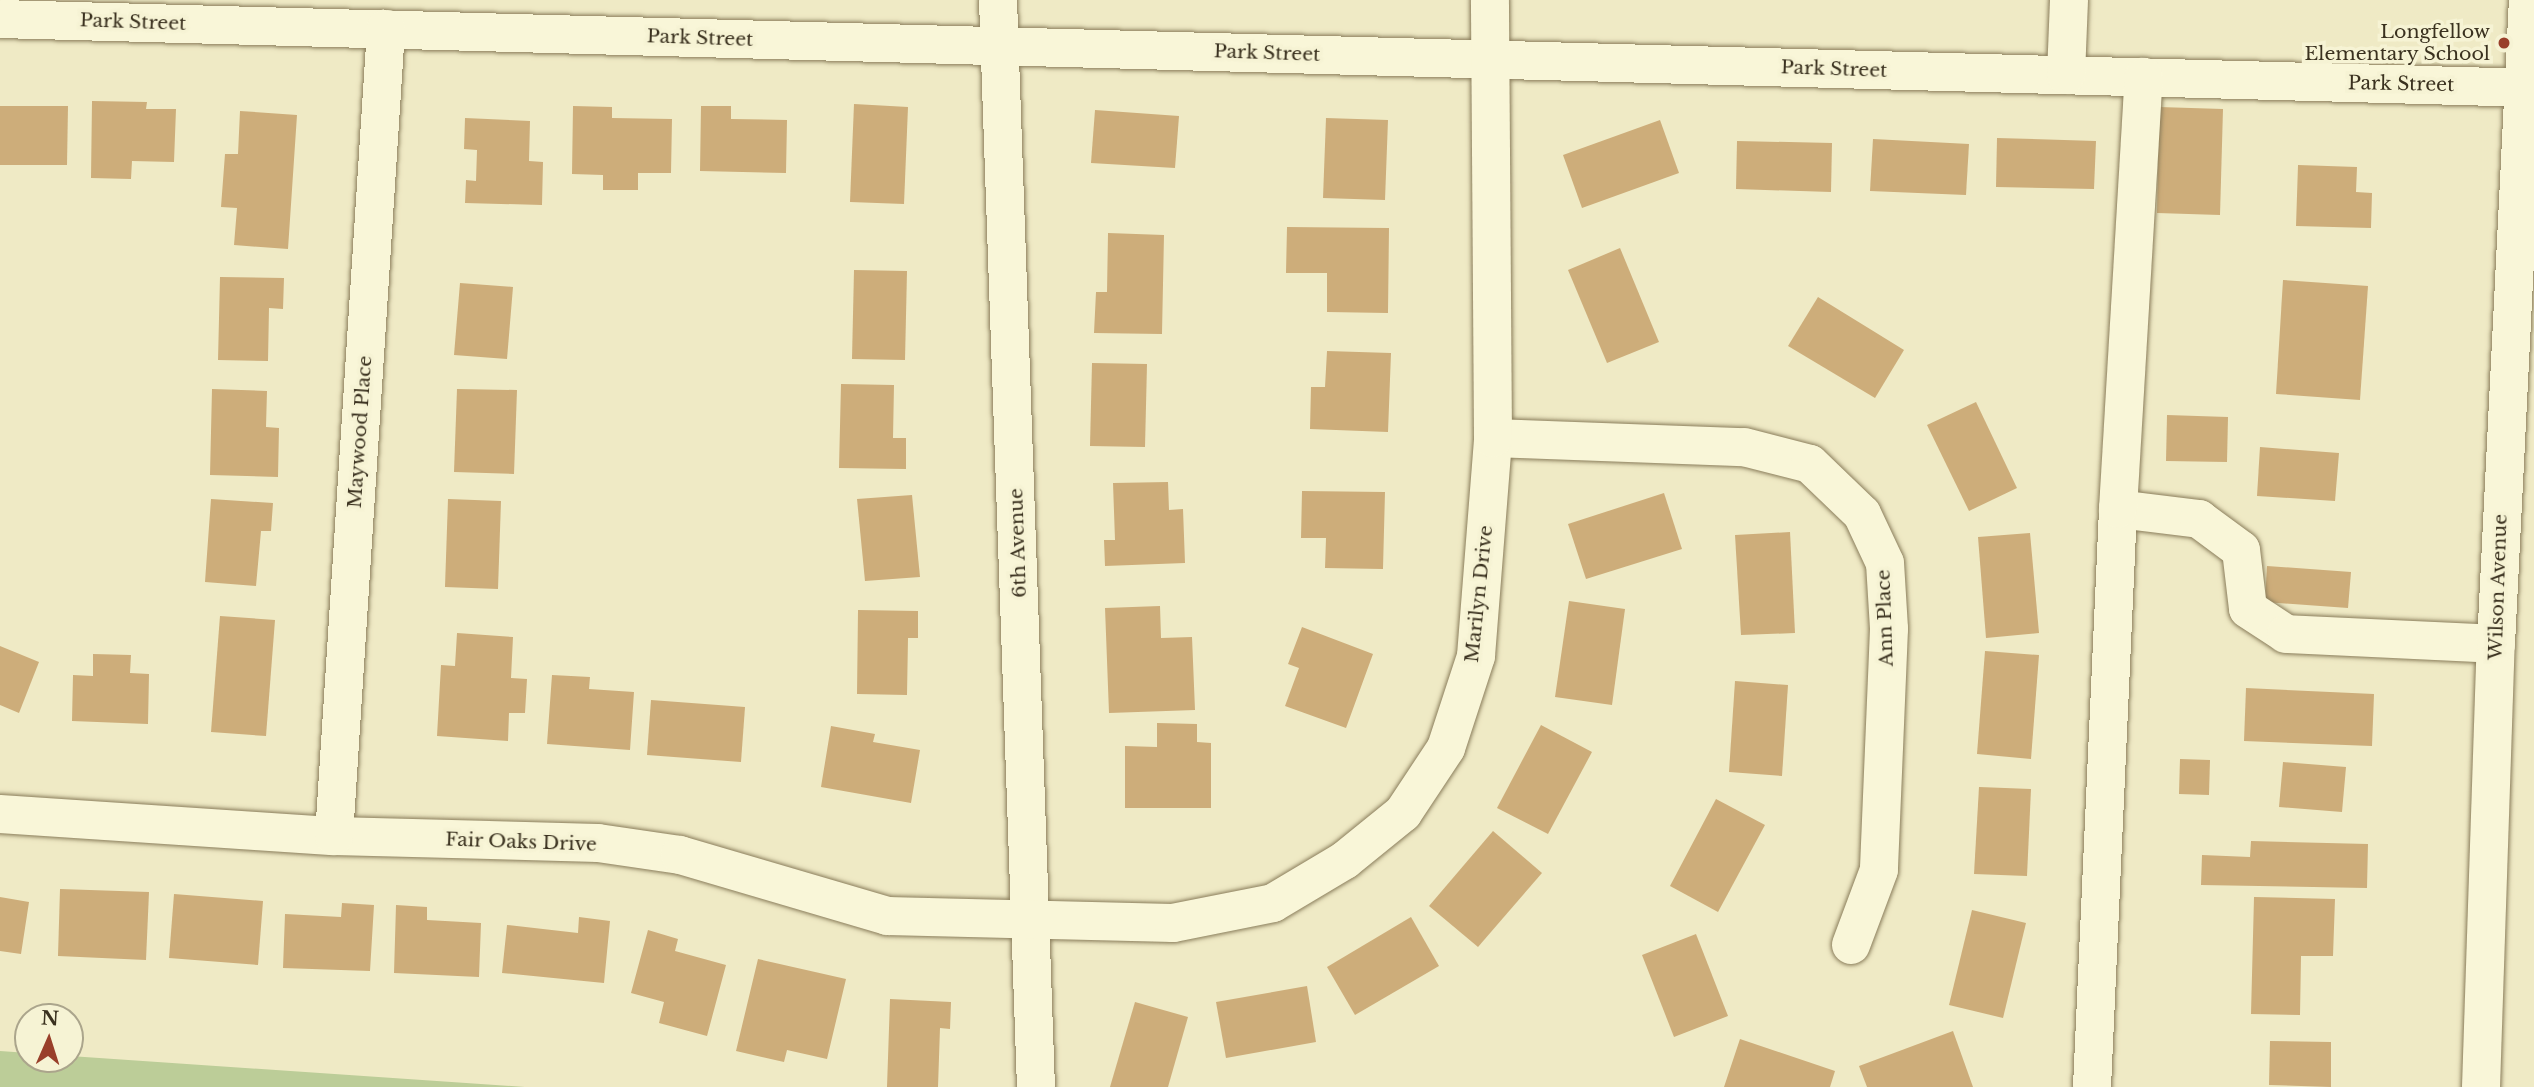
<!DOCTYPE html>
<style>
body{margin:0}
#map{position:relative;width:2534px;height:1087px;overflow:hidden;background:#efeac5;font-family:"Libre Baskerville",serif}
div>[style]{position:absolute}
[style*='--x']{left:calc(var(--x)*1px);top:calc(var(--y)*1px);width:calc(var(--w)*1px);rotate:calc(var(--a)*1deg)}
.green>*{inset:0;background:#bccd98}
.building>*{inset:0;background:#cdad7a}
.roads{filter:drop-shadow(0 0 2px #8a7d5b) drop-shadow(0 0 2px #8a7d5b)}
.minor>*{height:38px;margin:-19px;padding:0 19px;transform-origin:19px;border-radius:19px;background:#f9f6d8}
.dots>*{width:19px;height:19px;translate:-50% -50%;box-sizing:border-box;border:4px solid #f6f3d4;border-radius:50%}
span{translate:-50% -50%;white-space:nowrap;text-align:center;line-height:1.15;-webkit-text-stroke:7px #f6f3d4;paint-order:stroke}
.street-label{font-size:19px;color:#3a311f}
.poi-label{font-size:19px;color:#3a311f}
.right{translate:-100% -50%;text-align:right}
.north{position:absolute;left:14px;top:1003px;width:70px;height:70px;box-sizing:border-box;background:#f6f3d4;border:2px solid #aba58c;border-radius:50%;rotate:3deg;font-size:19px;font-weight:700;line-height:28px;text-align:center;color:#3a311f}
.north::after{content:'';display:block;margin:auto;width:24px;height:32px;background:#993f2a;clip-path:polygon(50% 0,100% 100%,50% 72%,0 100%)}
</style>
<div id="map">
<div class="green">
<i style="clip-path:polygon(0 1051px,28px 1053px,28px 1059px,70px 1056px,525px 1087px,0 1087px)"></i>
</div>
<div class="building">
<i style="clip-path:polygon(92px 101px,147px 102px,146px 109px,176px 109px,174px 162px,132px 161px,131px 179px,91px 178px)"></i>
<i style="clip-path:polygon(854px 104px,908px 107px,904px 204px,850px 202px)"></i>
<i style="clip-path:polygon(0 106px,68px 106px,67px 165px,0 165px)"></i>
<i style="clip-path:polygon(573px 106px,612px 107px,612px 118px,672px 119px,671px 173px,638px 173px,638px 190px,603px 190px,603px 175px,572px 174px)"></i>
<i style="clip-path:polygon(701px 106px,731px 106px,731px 119px,787px 120px,786px 173px,700px 171px)"></i>
<i style="clip-path:polygon(2159px 107px,2223px 109px,2220px 215px,2157px 213px)"></i>
<i style="clip-path:polygon(1095px 110px,1179px 116px,1175px 168px,1091px 163px)"></i>
<i style="clip-path:polygon(240px 111px,297px 115px,288px 249px,234px 245px,237px 208px,221px 207px,225px 154px,238px 154px)"></i>
<i style="clip-path:polygon(465px 118px,530px 121px,529px 161px,543px 162px,542px 205px,465px 203px,466px 180px,476px 181px,477px 150px,464px 149px)"></i>
<i style="clip-path:polygon(1326px 118px,1388px 120px,1385px 200px,1323px 198px)"></i>
<i style="clip-path:polygon(1660px 120px,1679px 173px,1582px 208px,1563px 155px)"></i>
<i style="clip-path:polygon(1997px 138px,2096px 141px,2094px 189px,1996px 187px)"></i>
<i style="clip-path:polygon(1873px 139px,1969px 144px,1966px 195px,1870px 191px)"></i>
<i style="clip-path:polygon(1737px 141px,1832px 143px,1831px 192px,1736px 189px)"></i>
<i style="clip-path:polygon(2298px 165px,2357px 167px,2356px 192px,2372px 193px,2371px 228px,2296px 226px)"></i>
<i style="clip-path:polygon(1287px 227px,1389px 228px,1388px 313px,1327px 312px,1327px 273px,1286px 273px)"></i>
<i style="clip-path:polygon(1108px 233px,1164px 235px,1162px 334px,1094px 333px,1096px 292px,1107px 292px)"></i>
<i style="clip-path:polygon(1620px 248px,1659px 342px,1607px 363px,1568px 270px)"></i>
<i style="clip-path:polygon(854px 270px,907px 271px,905px 360px,852px 359px)"></i>
<i style="clip-path:polygon(220px 277px,284px 278px,283px 309px,269px 308px,268px 361px,218px 360px)"></i>
<i style="clip-path:polygon(2283px 280px,2368px 286px,2360px 400px,2276px 394px)"></i>
<i style="clip-path:polygon(460px 283px,513px 287px,507px 359px,454px 355px)"></i>
<i style="clip-path:polygon(1818px 297px,1904px 350px,1875px 398px,1788px 346px)"></i>
<i style="clip-path:polygon(1327px 351px,1391px 353px,1388px 432px,1310px 429px,1311px 387px,1325px 387px)"></i>
<i style="clip-path:polygon(1092px 363px,1147px 364px,1145px 447px,1090px 446px)"></i>
<i style="clip-path:polygon(841px 384px,894px 385px,893px 438px,906px 438px,906px 469px,839px 468px)"></i>
<i style="clip-path:polygon(212px 389px,267px 391px,266px 427px,279px 428px,278px 477px,210px 475px)"></i>
<i style="clip-path:polygon(457px 389px,517px 390px,514px 474px,454px 472px)"></i>
<i style="clip-path:polygon(1976px 402px,2017px 488px,1969px 511px,1927px 425px)"></i>
<i style="clip-path:polygon(2167px 415px,2228px 417px,2227px 462px,2166px 461px)"></i>
<i style="clip-path:polygon(2260px 447px,2339px 453px,2335px 501px,2257px 496px)"></i>
<i style="clip-path:polygon(1168px 482px,1169px 510px,1183px 509px,1185px 563px,1105px 566px,1104px 540px,1115px 540px,1113px 483px)"></i>
<i style="clip-path:polygon(1302px 491px,1385px 492px,1383px 569px,1325px 568px,1326px 538px,1301px 538px)"></i>
<i style="clip-path:polygon(1664px 493px,1682px 549px,1586px 579px,1568px 524px)"></i>
<i style="clip-path:polygon(912px 495px,920px 577px,865px 581px,857px 499px)"></i>
<i style="clip-path:polygon(211px 499px,273px 503px,271px 531px,261px 531px,256px 586px,205px 582px)"></i>
<i style="clip-path:polygon(448px 499px,501px 501px,498px 589px,445px 587px)"></i>
<i style="clip-path:polygon(1790px 532px,1795px 633px,1741px 635px,1735px 535px)"></i>
<i style="clip-path:polygon(2030px 533px,2039px 633px,1986px 638px,1978px 537px)"></i>
<i style="clip-path:polygon(2267px 566px,2351px 572px,2348px 608px,2265px 602px)"></i>
<i style="clip-path:polygon(1569px 601px,1625px 609px,1612px 705px,1555px 697px)"></i>
<i style="clip-path:polygon(1160px 606px,1161px 638px,1192px 637px,1195px 710px,1109px 713px,1105px 608px)"></i>
<i style="clip-path:polygon(858px 610px,918px 611px,918px 638px,908px 638px,907px 695px,857px 694px)"></i>
<i style="clip-path:polygon(220px 616px,275px 620px,266px 736px,211px 732px)"></i>
<i style="clip-path:polygon(1302px 627px,1373px 654px,1346px 728px,1285px 706px,1299px 668px,1288px 664px)"></i>
<i style="clip-path:polygon(457px 633px,513px 637px,511px 678px,527px 679px,525px 713px,509px 713px,508px 741px,437px 736px,441px 665px,455px 666px)"></i>
<i style="clip-path:polygon(0 646px,39px 662px,19px 713px,0 705px)"></i>
<i style="clip-path:polygon(1985px 651px,2039px 655px,2031px 759px,1977px 754px)"></i>
<i style="clip-path:polygon(93px 654px,131px 655px,130px 673px,149px 674px,148px 724px,72px 721px,73px 675px,93px 676px)"></i>
<i style="clip-path:polygon(552px 675px,590px 677px,589px 689px,634px 692px,630px 750px,547px 744px)"></i>
<i style="clip-path:polygon(1735px 681px,1788px 685px,1782px 776px,1729px 772px)"></i>
<i style="clip-path:polygon(2246px 688px,2374px 694px,2372px 746px,2244px 741px)"></i>
<i style="clip-path:polygon(651px 700px,745px 707px,741px 762px,647px 755px)"></i>
<i style="clip-path:polygon(1157px 723px,1197px 724px,1197px 742px,1211px 743px,1211px 808px,1125px 808px,1125px 746px,1157px 747px)"></i>
<i style="clip-path:polygon(1541px 725px,1592px 752px,1548px 834px,1497px 808px)"></i>
<i style="clip-path:polygon(831px 726px,875px 734px,873px 742px,920px 750px,911px 803px,821px 787px)"></i>
<i style="clip-path:polygon(2180px 759px,2210px 760px,2209px 795px,2179px 794px)"></i>
<i style="clip-path:polygon(2283px 762px,2346px 767px,2342px 812px,2279px 807px)"></i>
<i style="clip-path:polygon(1979px 787px,2031px 789px,2027px 876px,1974px 874px)"></i>
<i style="clip-path:polygon(1716px 799px,1765px 825px,1718px 912px,1670px 886px)"></i>
<i style="clip-path:polygon(1493px 831px,1542px 873px,1478px 947px,1429px 906px)"></i>
<i style="clip-path:polygon(2251px 841px,2368px 844px,2367px 888px,2201px 885px,2202px 855px,2250px 857px)"></i>
<i style="clip-path:polygon(60px 889px,149px 892px,146px 960px,58px 956px)"></i>
<i style="clip-path:polygon(174px 894px,263px 901px,258px 965px,169px 958px)"></i>
<i style="clip-path:polygon(0 897px,29px 902px,21px 954px,0 951px)"></i>
<i style="clip-path:polygon(2254px 897px,2335px 899px,2333px 956px,2301px 956px,2300px 1015px,2251px 1014px)"></i>
<i style="clip-path:polygon(342px 903px,374px 905px,370px 971px,283px 968px,285px 914px,341px 917px)"></i>
<i style="clip-path:polygon(396px 905px,427px 907px,427px 920px,481px 923px,479px 977px,394px 973px)"></i>
<i style="clip-path:polygon(1972px 910px,2026px 923px,2003px 1018px,1949px 1005px)"></i>
<i style="clip-path:polygon(579px 917px,610px 921px,604px 983px,502px 973px,507px 925px,578px 933px)"></i>
<i style="clip-path:polygon(1411px 917px,1439px 966px,1355px 1015px,1327px 967px)"></i>
<i style="clip-path:polygon(648px 930px,678px 939px,675px 951px,726px 965px,707px 1036px,659px 1023px,664px 1002px,631px 993px)"></i>
<i style="clip-path:polygon(1696px 934px,1728px 1016px,1674px 1037px,1642px 955px)"></i>
<i style="clip-path:polygon(758px 959px,846px 979px,827px 1059px,787px 1050px,784px 1062px,736px 1051px)"></i>
<i style="clip-path:polygon(1307px 986px,1316px 1042px,1226px 1058px,1216px 1002px)"></i>
<i style="clip-path:polygon(890px 999px,951px 1002px,950px 1029px,940px 1028px,938px 1087px,887px 1087px)"></i>
<i style="clip-path:polygon(1135px 1002px,1188px 1017px,1168px 1087px,1110px 1087px)"></i>
<i style="clip-path:polygon(1953px 1031px,1973px 1087px,1867px 1087px,1859px 1066px)"></i>
<i style="clip-path:polygon(1740px 1039px,1835px 1071px,1830px 1087px,1724px 1087px)"></i>
<i style="clip-path:polygon(2270px 1041px,2331px 1042px,2331px 1087px,2269px 1085px)"></i>
</div>
<div class="roads">
<div class="minor">
<i style="--x:998;--y:0;--w:1088;--a:88"></i>
<i style="--x:0;--y:19;--w:2535;--a:1.56"></i>
<i style="--x:2066;--y:75;--w:75;--a:-87.7"></i>
<i style="--x:1493;--y:438;--w:251;--a:2.1"></i>
<i style="--x:1744;--y:447;--w:68;--a:14.4"></i>
<i style="--x:1810;--y:464;--w:72;--a:43.9"></i>
<i style="--x:1862;--y:514;--w:54;--a:64.9"></i>
<i style="--x:1885;--y:563;--w:66;--a:86.5"></i>
<i style="--x:1889;--y:629;--w:241;--a:92.4"></i>
<i style="--x:1879;--y:870;--w:80;--a:110.5"></i>
<i style="--x:2118;--y:509;--w:82;--a:7"></i>
<i style="--x:2199;--y:519;--w:52;--a:36.4"></i>
<i style="--x:2241;--y:550;--w:59;--a:83.2"></i>
<i style="--x:2248;--y:609;--w:45;--a:33.3"></i>
<i style="--x:2286;--y:634;--w:210;--a:2.7"></i>
<i style="--x:0;--y:814;--w:335;--a:3.8"></i>
<i style="--x:334;--y:836;--w:264;--a:1.5"></i>
<i style="--x:598;--y:843;--w:83;--a:8.3"></i>
<i style="--x:680;--y:855;--w:216;--a:16.4"></i>
<i style="--x:887;--y:916;--w:286;--a:1.4"></i>
<i style="--x:1173;--y:923;--w:102;--a:-11.3"></i>
<i style="--x:1273;--y:903;--w:84;--a:-30.8"></i>
<i style="--x:1345;--y:860;--w:75;--a:-39"></i>
<i style="--x:1403;--y:813;--w:78;--a:-56.5"></i>
<i style="--x:1446;--y:748;--w:97;--a:-71.9"></i>
<i style="--x:1476;--y:656;--w:219;--a:-85.5"></i>
<i style="--x:1493;--y:438;--w:438;--a:-90.4"></i>
<i style="--x:334;--y:836;--w:809;--a:-86.31"></i>
<i style="--x:2092;--y:1087;--w:579;--a:-87.42"></i>
<i style="--x:2118;--y:509;--w:433;--a:-86.6"></i>
<i style="--x:2481;--y:1087;--w:443;--a:-88.1"></i>
<i style="--x:2496;--y:644;--w:645;--a:-87.16"></i>
</div>
</div>
<div class="dots">
<i style="left:2504px;top:43px;background:#993f2a"></i>
</div>
<div class="street-label">
<span style="left:133px;top:22px;rotate:2deg">Park Street</span>
<span style="left:700px;top:38px;rotate:2deg">Park Street</span>
<span style="left:1267px;top:53px;rotate:2deg">Park Street</span>
<span style="left:1834px;top:69px;rotate:2deg">Park Street</span>
<span style="left:2401px;top:84px;rotate:1deg">Park Street</span>
<span style="left:360px;top:432px;rotate:-86deg">Maywood Place</span>
<span style="left:1018px;top:543px;rotate:-92deg">6th Avenue</span>
<span style="left:2498px;top:587px;rotate:-88deg">Wilson Avenue</span>
<span style="left:1479px;top:594px;rotate:-84deg">Marilyn Drive</span>
<span style="left:1885px;top:618px;rotate:-92deg">Ann Place</span>
<span style="left:521px;top:842px;rotate:2deg">Fair Oaks Drive</span>
</div>
<div class="poi-label">
<span class="right" style="left:2490px;top:43px">Longfellow<br>Elementary School</span>
</div>
<div class="north">N</div>
</div>
